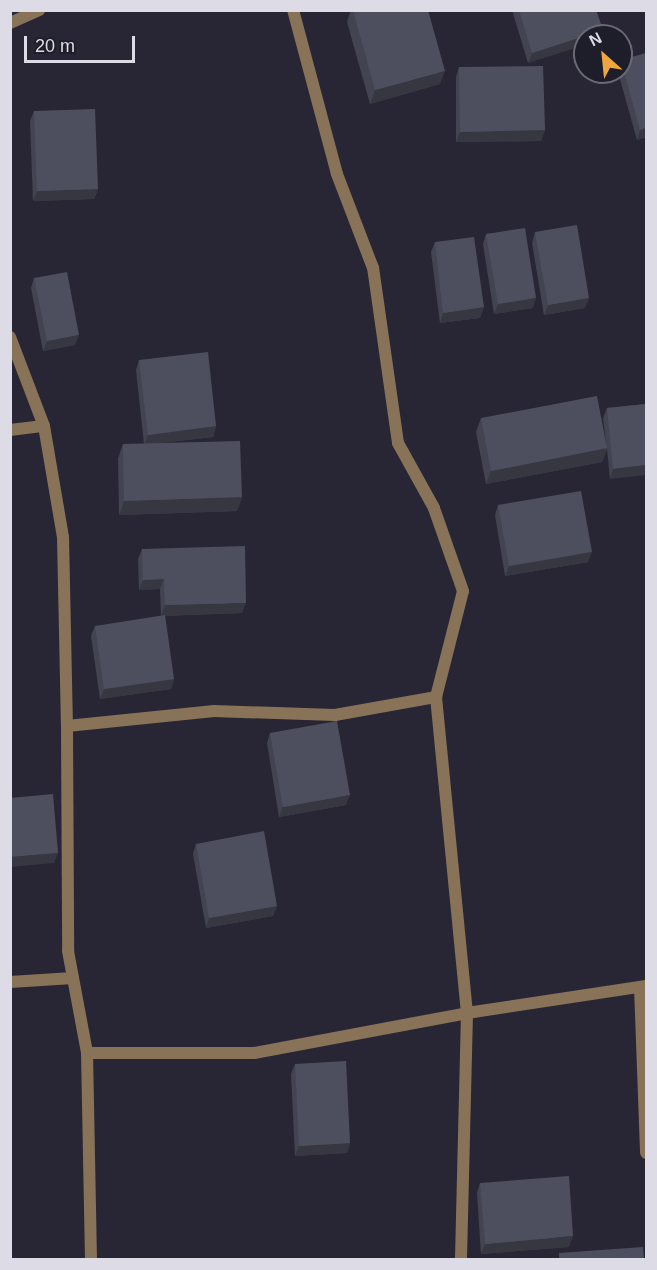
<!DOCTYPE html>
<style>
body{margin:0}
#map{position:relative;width:657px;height:1270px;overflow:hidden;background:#282634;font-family:Arial,sans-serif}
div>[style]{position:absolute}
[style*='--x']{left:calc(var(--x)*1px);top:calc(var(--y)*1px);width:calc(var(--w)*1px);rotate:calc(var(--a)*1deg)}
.street>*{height:12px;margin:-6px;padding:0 6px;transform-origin:6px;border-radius:6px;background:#897358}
.wall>*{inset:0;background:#434451}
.shaded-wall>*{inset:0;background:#373742}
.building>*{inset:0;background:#4e4f5e}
span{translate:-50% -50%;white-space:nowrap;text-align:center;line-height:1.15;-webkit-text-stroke:5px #1e1d2a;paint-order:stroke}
.frame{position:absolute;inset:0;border:12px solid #dddce6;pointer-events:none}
.north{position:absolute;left:573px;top:24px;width:60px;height:60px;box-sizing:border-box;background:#1e1d2a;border:2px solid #6a6975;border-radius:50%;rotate:333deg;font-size:16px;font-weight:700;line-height:24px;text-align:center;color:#dddce6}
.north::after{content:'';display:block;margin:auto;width:21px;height:27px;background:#f0a63f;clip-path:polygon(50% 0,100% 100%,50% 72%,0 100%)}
.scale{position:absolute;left:24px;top:36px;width:111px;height:27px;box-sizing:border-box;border:3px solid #dddce6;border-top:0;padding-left:8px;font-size:18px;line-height:21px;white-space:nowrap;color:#dddce6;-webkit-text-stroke:4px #1e1d2a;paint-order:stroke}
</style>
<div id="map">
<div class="street">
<i style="--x:10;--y:23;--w:32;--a:-24"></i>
<i style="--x:10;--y:337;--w:95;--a:69.1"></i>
<i style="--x:44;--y:426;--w:113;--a:80.3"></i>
<i style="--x:63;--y:537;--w:189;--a:88.8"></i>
<i style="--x:67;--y:726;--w:225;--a:89.7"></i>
<i style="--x:68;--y:951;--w:104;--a:79.4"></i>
<i style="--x:10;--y:430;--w:34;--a:-7"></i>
<i style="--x:436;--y:697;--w:318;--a:84.4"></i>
<i style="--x:467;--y:1013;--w:181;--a:-8.6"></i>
<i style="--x:67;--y:726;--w:148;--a:-5.8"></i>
<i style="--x:214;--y:711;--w:121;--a:1.9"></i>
<i style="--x:335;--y:715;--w:103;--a:-10.1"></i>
<i style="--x:436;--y:697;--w:109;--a:-75.7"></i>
<i style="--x:463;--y:591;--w:88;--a:-109.3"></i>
<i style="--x:434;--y:508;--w:74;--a:-119"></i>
<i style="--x:398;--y:443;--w:177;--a:-98.1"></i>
<i style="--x:373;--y:268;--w:101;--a:-111"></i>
<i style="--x:337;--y:174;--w:170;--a:-105"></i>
<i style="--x:10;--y:982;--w:63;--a:-3.6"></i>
<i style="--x:640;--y:987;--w:166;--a:87.9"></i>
<i style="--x:91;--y:1260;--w:207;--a:-91.1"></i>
<i style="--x:87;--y:1053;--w:167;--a:0"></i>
<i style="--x:254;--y:1053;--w:217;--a:-10.6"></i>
<i style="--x:467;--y:1013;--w:247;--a:91.4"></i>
</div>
<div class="wall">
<i style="clip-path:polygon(351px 10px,428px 10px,440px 84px,370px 104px,347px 22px)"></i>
<i style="clip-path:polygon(512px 10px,596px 10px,603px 30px,601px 36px,585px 36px,528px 63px)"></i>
<i style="clip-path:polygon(621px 60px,646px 137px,637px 140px,618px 72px,621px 72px)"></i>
<i style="clip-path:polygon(459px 67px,545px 130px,541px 141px,456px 142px,456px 77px)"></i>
<i style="clip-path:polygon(34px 111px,98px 189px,94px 199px,33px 201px,30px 121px)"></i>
<i style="clip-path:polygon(535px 232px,585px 308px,544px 315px,532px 243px)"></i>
<i style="clip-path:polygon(486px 234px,533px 308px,494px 314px,483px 244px)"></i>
<i style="clip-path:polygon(435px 242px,484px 307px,480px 318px,440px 323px,431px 252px)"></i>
<i style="clip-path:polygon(34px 278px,75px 345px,43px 351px,31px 288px)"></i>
<i style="clip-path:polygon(139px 360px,216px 426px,213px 437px,158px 443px,242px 497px,237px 511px,119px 515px,118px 458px,123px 444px,144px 444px,136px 370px)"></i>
<i style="clip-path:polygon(646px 404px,610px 479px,607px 449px,602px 462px,486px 484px,476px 432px,481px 418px,606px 443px,603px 418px,607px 408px)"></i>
<i style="clip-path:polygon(498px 505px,588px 562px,505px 576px,495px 515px)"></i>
<i style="clip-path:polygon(142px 549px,242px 613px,161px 616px,160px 589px,139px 590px,138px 559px)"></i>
<i style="clip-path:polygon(95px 626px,174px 679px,171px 689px,100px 699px,91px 636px)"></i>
<i style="clip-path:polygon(270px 733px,346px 805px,279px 817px,267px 743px)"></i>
<i style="clip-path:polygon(196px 844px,277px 906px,273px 916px,206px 928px,193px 854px)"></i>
<i style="clip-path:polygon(295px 1064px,350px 1143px,347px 1153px,295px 1156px,291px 1074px)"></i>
<i style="clip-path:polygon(480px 1183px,569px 1247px,481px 1254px,477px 1193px)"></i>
</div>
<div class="shaded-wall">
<i style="clip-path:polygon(603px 30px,601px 36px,585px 36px,585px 45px,528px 63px,532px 53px)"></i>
<i style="clip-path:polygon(445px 71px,440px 84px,370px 104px,375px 90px)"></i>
<i style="clip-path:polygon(646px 128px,646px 137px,637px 140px,640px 130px)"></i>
<i style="clip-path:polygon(545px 130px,541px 141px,456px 142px,460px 132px)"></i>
<i style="clip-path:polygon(98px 189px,94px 199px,33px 201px,37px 191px)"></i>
<i style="clip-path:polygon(536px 298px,533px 308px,494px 314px,498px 304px)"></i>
<i style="clip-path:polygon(589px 298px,585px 308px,544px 315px,548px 305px)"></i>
<i style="clip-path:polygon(484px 307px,480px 318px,440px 323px,443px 313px)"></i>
<i style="clip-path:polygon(79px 335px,75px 345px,43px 351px,47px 341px)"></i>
<i style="clip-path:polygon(216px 426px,213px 437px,144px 445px,148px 435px)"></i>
<i style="clip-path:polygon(607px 448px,602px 462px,486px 484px,491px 471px)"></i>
<i style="clip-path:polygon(646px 465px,646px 475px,610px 479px,613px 469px)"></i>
<i style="clip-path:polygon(242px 497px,237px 511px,119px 515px,124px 501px)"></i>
<i style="clip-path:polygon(592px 552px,588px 562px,505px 576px,509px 566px)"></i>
<i style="clip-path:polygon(164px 579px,160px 589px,139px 590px,143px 580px)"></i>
<i style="clip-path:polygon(246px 603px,242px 613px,161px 616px,165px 605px)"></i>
<i style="clip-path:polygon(174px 679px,171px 689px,100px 699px,104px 689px)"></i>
<i style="clip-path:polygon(350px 795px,346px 805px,279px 817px,283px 807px)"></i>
<i style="clip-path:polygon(58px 853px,54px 863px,10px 867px,10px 857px)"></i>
<i style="clip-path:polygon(277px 906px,273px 916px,206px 928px,209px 918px)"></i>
<i style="clip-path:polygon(350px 1143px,347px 1153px,295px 1156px,299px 1146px)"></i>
<i style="clip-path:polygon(573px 1236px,569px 1247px,481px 1254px,485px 1244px)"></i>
</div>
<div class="building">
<i style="clip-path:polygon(353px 10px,428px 10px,445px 71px,375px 90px)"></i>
<i style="clip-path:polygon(519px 10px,596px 10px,603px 30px,532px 53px)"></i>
<i style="clip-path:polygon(646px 53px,646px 128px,640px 130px,621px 60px)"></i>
<i style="clip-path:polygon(543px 66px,545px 130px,460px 132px,459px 67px)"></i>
<i style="clip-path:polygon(95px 109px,98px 189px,37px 191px,34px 111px)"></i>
<i style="clip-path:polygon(577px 225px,589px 298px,548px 305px,535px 232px)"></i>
<i style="clip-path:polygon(525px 228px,536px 298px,498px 304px,486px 234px)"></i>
<i style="clip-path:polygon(474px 237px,484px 307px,443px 313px,435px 242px)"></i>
<i style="clip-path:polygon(67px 272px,79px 335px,47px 341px,34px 278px)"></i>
<i style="clip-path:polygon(208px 352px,216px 426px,148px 435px,139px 360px)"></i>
<i style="clip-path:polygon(597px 396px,607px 448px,491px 471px,481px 418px)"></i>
<i style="clip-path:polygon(646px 404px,646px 465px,613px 469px,607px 408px)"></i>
<i style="clip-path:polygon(240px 441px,242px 497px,124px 501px,123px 444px)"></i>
<i style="clip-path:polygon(581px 491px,592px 552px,509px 566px,498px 505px)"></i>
<i style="clip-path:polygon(245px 546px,246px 603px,165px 605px,164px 579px,143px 580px,142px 549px)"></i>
<i style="clip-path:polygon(165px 615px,174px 679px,104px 689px,95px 626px)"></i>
<i style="clip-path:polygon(337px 721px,350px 795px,283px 807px,270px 733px)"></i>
<i style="clip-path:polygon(53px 794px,58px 853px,10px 857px,10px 798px)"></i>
<i style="clip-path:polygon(264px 831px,277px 906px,209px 918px,196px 844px)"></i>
<i style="clip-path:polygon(346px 1061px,350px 1143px,299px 1146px,295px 1064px)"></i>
<i style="clip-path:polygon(569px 1176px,573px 1236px,485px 1244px,480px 1183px)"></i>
<i style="clip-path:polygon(643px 1247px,644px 1260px,559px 1260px,559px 1253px)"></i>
</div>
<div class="frame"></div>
<div class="north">N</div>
<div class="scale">20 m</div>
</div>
